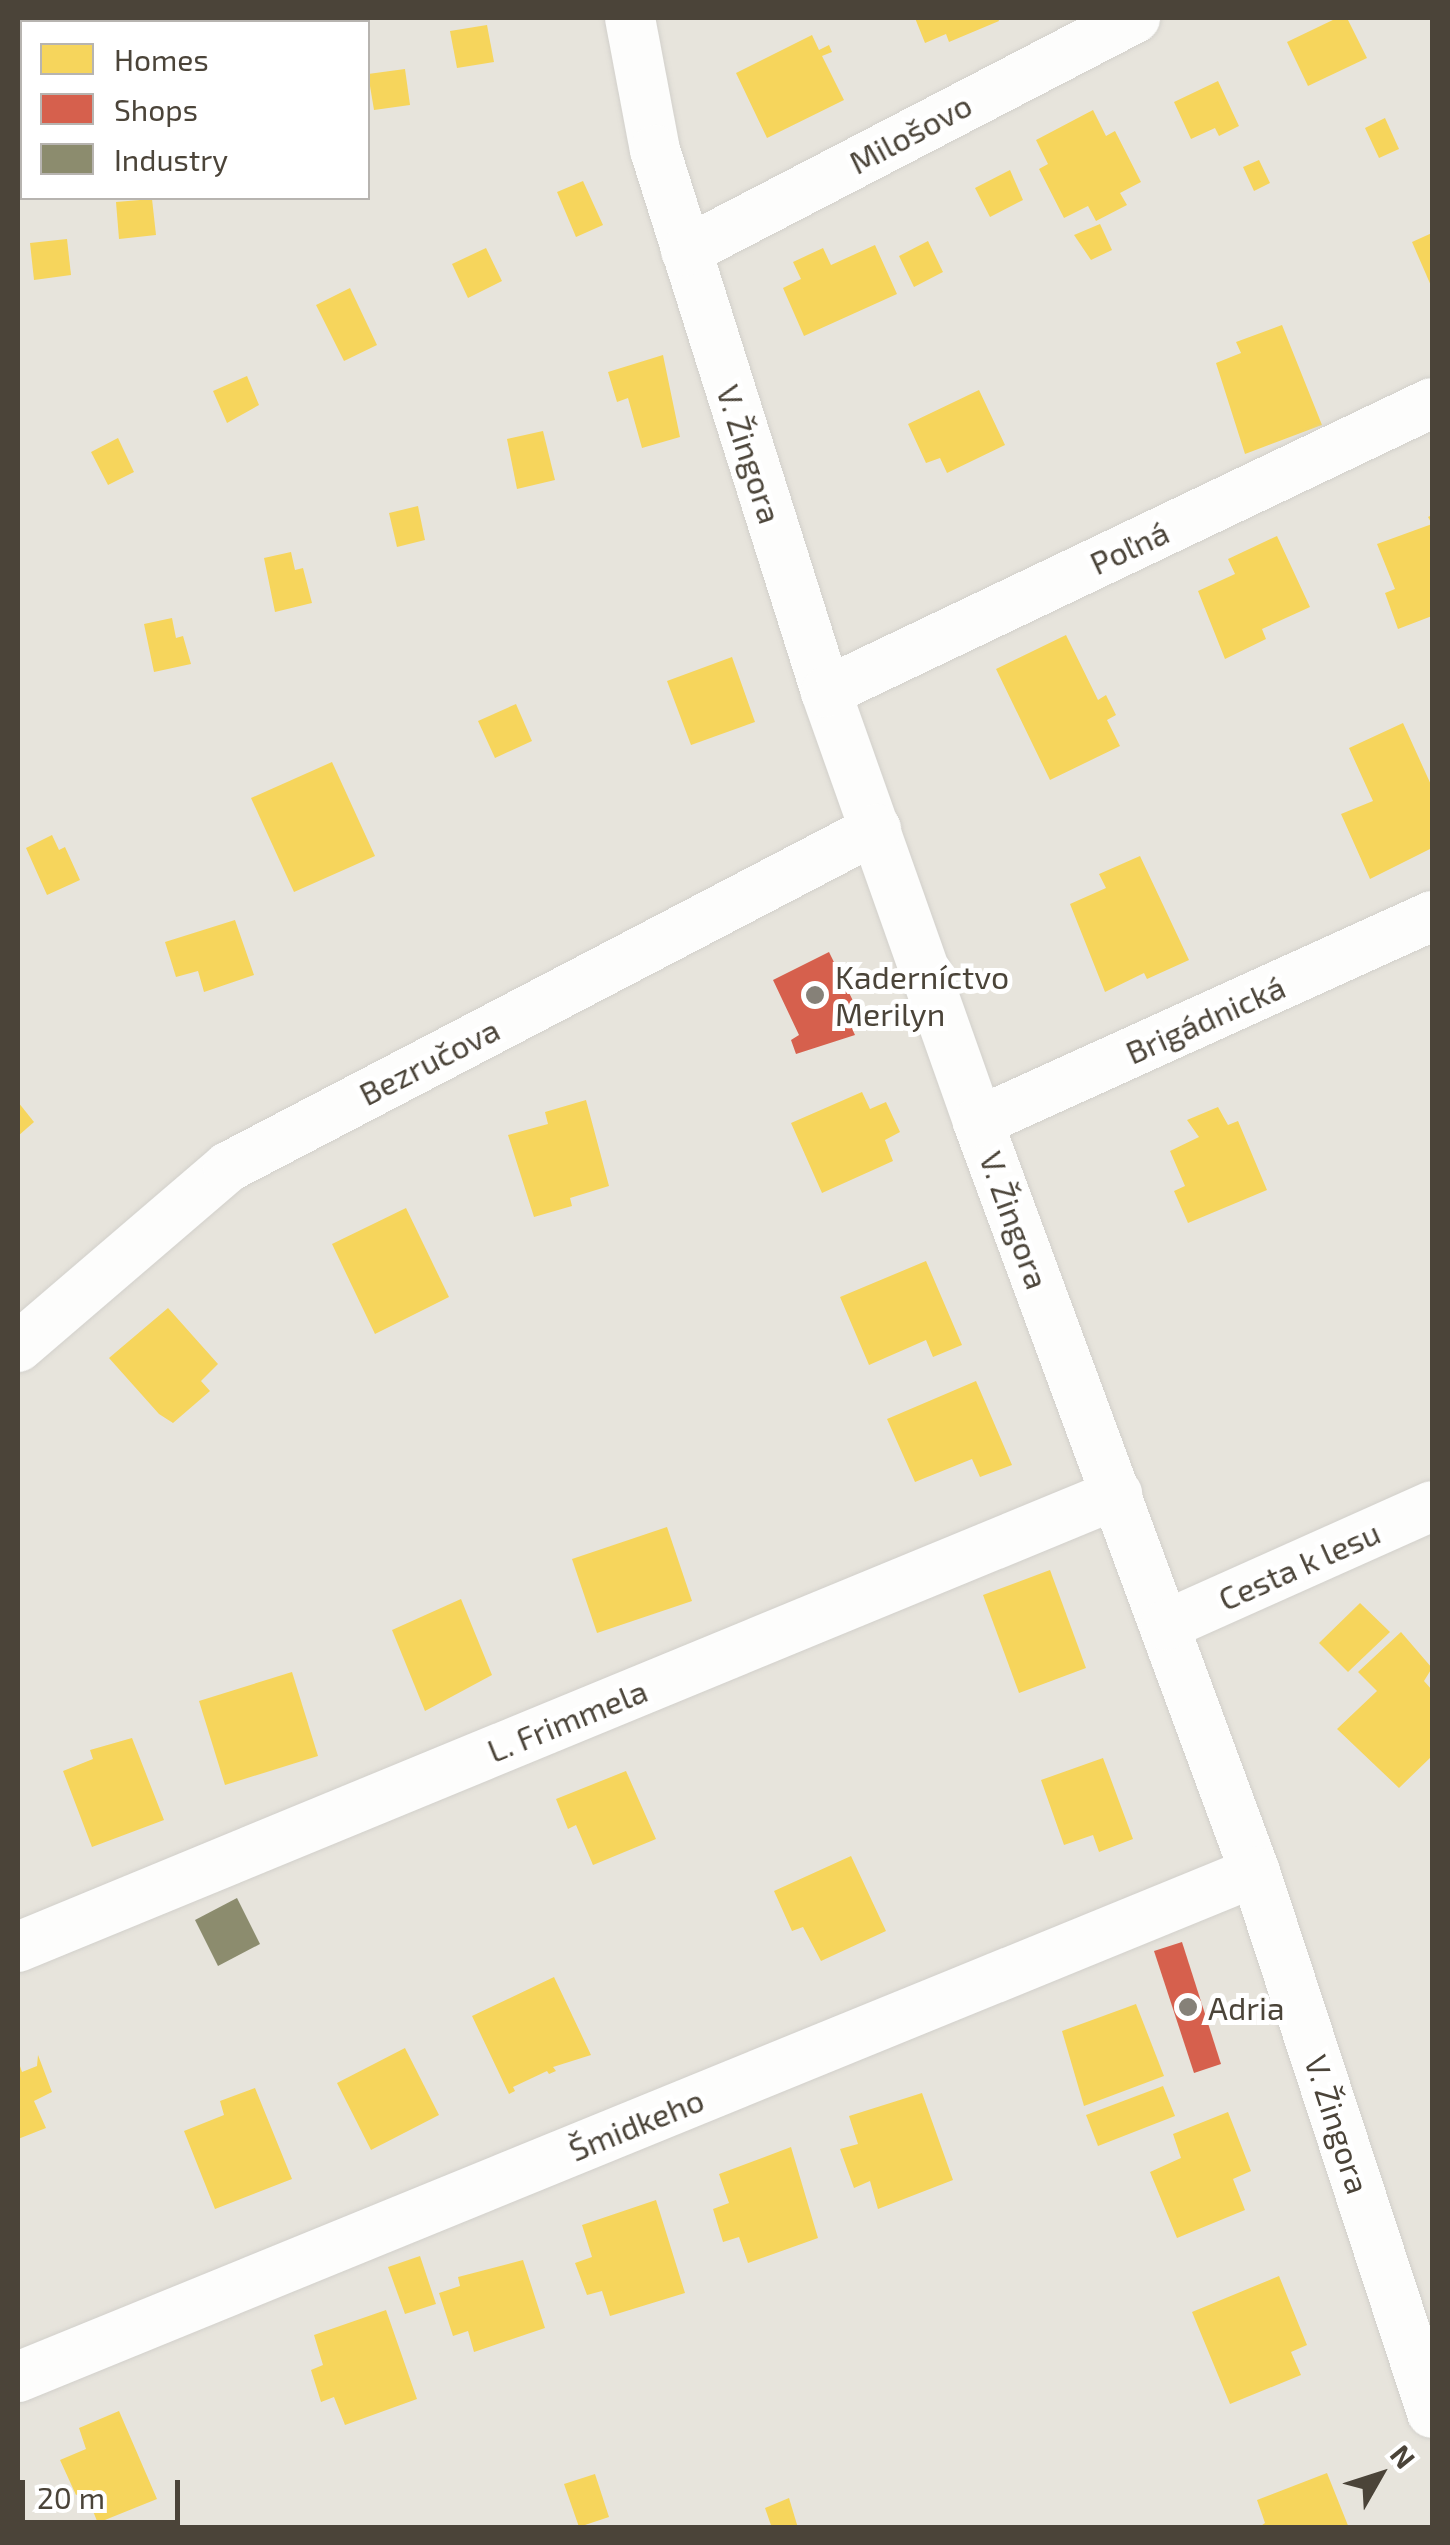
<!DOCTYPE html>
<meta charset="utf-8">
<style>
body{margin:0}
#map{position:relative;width:1450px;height:2545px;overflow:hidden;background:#f4f2ee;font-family:"Exo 2",sans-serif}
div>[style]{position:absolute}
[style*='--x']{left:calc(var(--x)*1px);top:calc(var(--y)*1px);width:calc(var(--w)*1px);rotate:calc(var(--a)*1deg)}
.residential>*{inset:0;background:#e7e4dc}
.homes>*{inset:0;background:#f6d55c}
.shops>*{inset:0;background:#d6604d}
.industry>*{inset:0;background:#8c8c6e}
.roads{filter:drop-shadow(0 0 2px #d2d0cb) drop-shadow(0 0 2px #d2d0cb)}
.minor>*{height:50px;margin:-25px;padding:0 25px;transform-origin:25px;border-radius:25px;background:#fdfdfc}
.dots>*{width:28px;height:28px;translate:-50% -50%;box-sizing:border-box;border:5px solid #fff;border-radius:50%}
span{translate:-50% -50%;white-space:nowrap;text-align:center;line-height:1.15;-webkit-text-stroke:10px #fff;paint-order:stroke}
.street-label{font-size:32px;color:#4b4439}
.poi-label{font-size:32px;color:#4b4439}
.left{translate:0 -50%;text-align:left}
.frame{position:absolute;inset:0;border:20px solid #4b4439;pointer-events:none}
.legend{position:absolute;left:20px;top:20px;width:350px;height:180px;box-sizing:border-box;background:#fff;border:2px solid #b7b4b0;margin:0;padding:12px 18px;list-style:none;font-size:30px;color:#4b4439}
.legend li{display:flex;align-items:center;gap:20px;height:50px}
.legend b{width:50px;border:2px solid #b7b4b0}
.north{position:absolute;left:1330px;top:2425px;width:100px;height:100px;-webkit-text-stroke:8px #fff;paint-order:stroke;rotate:51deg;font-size:28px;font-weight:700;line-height:40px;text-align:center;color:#4b4439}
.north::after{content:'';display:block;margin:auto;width:35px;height:45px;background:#4b4439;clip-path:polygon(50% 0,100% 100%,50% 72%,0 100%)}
.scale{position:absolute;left:20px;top:2480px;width:160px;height:45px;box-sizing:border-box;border:5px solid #4b4439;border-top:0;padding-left:12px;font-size:30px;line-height:35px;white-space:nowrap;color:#4b4439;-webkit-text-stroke:8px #fff;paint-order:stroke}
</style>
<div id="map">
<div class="residential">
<i style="clip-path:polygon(evenodd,18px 18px,1432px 18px,1432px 2527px,18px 2527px,18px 18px,22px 22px,368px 22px,368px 198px,22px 198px,22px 22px)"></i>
</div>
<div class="homes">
<i style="clip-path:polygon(915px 18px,998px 18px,999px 21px,949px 42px,946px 34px,925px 43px)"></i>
<i style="clip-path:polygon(1337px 18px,1347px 18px,1367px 58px,1308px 86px,1287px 42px)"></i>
<i style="clip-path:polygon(487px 25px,494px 62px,457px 68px,450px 31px)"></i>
<i style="clip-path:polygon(812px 35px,819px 50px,829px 45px,832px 52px,822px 56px,844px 100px,767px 138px,736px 73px)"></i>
<i style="clip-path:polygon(405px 69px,410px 105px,374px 110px,368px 74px)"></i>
<i style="clip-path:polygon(1218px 81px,1239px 126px,1219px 136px,1215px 128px,1191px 139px,1174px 102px)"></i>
<i style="clip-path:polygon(1093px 110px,1106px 136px,1115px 131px,1141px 182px,1120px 193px,1127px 205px,1096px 221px,1088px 206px,1064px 218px,1039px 169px,1048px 164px,1036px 140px)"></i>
<i style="clip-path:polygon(1385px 118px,1399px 149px,1379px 158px,1365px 128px)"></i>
<i style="clip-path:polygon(1259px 160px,1270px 183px,1254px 191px,1243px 167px)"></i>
<i style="clip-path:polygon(1010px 170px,1023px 200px,990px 217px,975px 188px)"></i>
<i style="clip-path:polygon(583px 181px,603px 225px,576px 237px,557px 192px)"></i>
<i style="clip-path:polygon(152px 199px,156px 235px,119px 239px,116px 202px)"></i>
<i style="clip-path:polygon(1100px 224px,1112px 250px,1091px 260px,1074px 235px)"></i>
<i style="clip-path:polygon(1432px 233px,1432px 288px,1412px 242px)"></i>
<i style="clip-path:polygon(67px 239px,71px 275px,34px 280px,30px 243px)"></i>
<i style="clip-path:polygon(928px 241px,943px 272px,914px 287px,899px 256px)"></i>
<i style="clip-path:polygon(875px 245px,897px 294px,804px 336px,783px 288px,801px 279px,793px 262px,823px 248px,831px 265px)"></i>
<i style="clip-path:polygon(486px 248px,502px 281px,468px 298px,452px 264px)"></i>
<i style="clip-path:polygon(350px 288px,377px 345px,344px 361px,316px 305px)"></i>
<i style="clip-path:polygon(1282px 325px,1322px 425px,1245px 454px,1216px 363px,1241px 353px,1236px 342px)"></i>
<i style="clip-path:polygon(663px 355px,680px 437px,642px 448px,628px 398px,617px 402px,608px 372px)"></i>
<i style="clip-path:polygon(247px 376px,259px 405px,227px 423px,213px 391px)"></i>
<i style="clip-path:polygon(979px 390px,1005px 445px,947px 473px,940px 458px,926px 463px,908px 424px)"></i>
<i style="clip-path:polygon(543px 431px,555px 480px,517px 489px,507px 439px)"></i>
<i style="clip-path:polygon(118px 438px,134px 472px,108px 485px,91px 452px)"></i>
<i style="clip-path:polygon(418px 506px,425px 540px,397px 547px,389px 513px)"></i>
<i style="clip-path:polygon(1432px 515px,1432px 616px,1398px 629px,1385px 593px,1395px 589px,1377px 544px,1432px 524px,1428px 517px)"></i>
<i style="clip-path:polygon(1277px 536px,1310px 607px,1262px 629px,1266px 639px,1225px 659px,1198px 591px,1235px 574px,1228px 559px)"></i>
<i style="clip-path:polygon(291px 552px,295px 570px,303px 568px,312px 603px,275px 612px,264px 558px)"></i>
<i style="clip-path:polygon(172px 618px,176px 638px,183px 636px,191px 664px,154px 672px,144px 624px)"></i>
<i style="clip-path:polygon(1066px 635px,1098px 700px,1106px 695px,1116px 715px,1107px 720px,1120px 746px,1050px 780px,996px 669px)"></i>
<i style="clip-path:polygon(732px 657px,755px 722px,691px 745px,667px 681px)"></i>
<i style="clip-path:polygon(516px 704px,532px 741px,495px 758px,478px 721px)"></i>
<i style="clip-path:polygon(1403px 723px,1432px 787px,1432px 848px,1370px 879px,1341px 814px,1373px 801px,1349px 748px)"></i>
<i style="clip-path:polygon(332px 762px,375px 856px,294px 892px,251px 798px)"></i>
<i style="clip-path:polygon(52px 835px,59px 850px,65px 847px,80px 880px,47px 895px,26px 848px)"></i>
<i style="clip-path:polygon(1140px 856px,1189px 960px,1147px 979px,1144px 973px,1105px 992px,1070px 904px,1106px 888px,1099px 874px)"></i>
<i style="clip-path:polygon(235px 920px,254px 975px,204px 992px,198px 971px,176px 977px,165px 942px)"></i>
<i style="clip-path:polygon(862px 1092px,870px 1109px,886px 1102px,900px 1132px,885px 1140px,893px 1161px,822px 1193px,791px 1123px)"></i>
<i style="clip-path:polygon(586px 1100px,609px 1186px,570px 1198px,572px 1206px,534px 1217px,508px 1135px,548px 1124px,545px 1112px)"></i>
<i style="clip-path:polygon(18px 1102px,34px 1122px,18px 1136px)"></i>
<i style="clip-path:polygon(1218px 1107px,1228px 1125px,1238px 1121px,1267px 1190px,1188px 1223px,1174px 1191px,1185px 1186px,1170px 1151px,1199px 1137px,1187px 1120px)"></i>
<i style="clip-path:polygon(406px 1208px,449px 1297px,375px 1334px,332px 1244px)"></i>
<i style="clip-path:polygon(926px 1261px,962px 1345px,933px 1357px,926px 1340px,869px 1365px,840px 1297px)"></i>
<i style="clip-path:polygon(168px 1308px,218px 1364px,201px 1381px,210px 1391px,173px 1423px,159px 1414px,109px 1358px)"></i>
<i style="clip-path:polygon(976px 1381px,1012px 1465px,980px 1477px,972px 1459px,915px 1482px,887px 1419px)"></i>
<i style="clip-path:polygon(667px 1527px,692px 1601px,597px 1633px,572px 1559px)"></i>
<i style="clip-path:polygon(1050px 1570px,1086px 1668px,1019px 1693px,983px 1595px)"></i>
<i style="clip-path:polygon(461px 1599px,492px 1675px,425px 1711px,392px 1630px)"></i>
<i style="clip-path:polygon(1360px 1603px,1390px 1632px,1348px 1672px,1319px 1643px)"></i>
<i style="clip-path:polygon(1401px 1632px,1432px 1668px,1424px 1681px,1432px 1690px,1432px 1756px,1399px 1788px,1337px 1729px,1377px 1691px,1358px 1672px)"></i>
<i style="clip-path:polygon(292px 1672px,318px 1756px,225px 1785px,199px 1701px)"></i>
<i style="clip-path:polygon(132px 1738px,164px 1820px,92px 1847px,63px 1771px,93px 1759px,90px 1750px)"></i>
<i style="clip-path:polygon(1103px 1758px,1133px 1839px,1099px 1852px,1093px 1835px,1064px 1845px,1041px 1780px)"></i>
<i style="clip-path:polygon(626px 1771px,656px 1839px,593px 1865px,576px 1825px,568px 1829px,556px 1799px)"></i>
<i style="clip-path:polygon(851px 1856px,886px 1931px,821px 1961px,803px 1927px,792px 1931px,774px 1891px)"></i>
<i style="clip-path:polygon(554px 1977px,591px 2055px,553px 2067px,556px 2071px,549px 2074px,547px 2071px,513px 2087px,515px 2091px,509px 2094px,472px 2016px)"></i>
<i style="clip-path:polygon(1136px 2004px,1164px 2076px,1084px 2106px,1062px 2031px)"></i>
<i style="clip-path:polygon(405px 2048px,439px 2115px,371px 2150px,337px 2083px)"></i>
<i style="clip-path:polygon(38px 2055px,52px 2092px,34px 2101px,46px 2128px,18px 2139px,18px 2060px,22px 2072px,37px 2066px)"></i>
<i style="clip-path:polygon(1163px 2086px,1175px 2116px,1098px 2146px,1086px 2115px)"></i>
<i style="clip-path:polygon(255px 2088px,292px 2179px,215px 2209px,184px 2131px,224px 2115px,220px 2101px)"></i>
<i style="clip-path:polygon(922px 2093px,953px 2180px,878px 2209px,870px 2181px,854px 2188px,840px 2149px,858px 2144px,849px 2116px)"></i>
<i style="clip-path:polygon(1228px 2112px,1251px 2171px,1233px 2179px,1245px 2210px,1177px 2238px,1150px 2172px,1181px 2158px,1173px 2134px)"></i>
<i style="clip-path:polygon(791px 2147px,818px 2238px,748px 2263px,739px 2237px,723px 2242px,713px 2209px,729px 2203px,719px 2174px)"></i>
<i style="clip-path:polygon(656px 2200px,685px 2293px,610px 2316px,602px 2291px,587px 2295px,575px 2263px,592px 2257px,582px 2225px)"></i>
<i style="clip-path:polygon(420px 2256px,436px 2304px,405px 2314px,388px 2267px)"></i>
<i style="clip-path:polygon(523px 2260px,545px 2328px,474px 2352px,468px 2331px,453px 2336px,439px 2293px,460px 2286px,458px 2277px)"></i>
<i style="clip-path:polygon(1279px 2276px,1307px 2345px,1291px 2352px,1301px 2375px,1230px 2404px,1192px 2312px)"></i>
<i style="clip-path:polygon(386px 2310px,417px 2399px,345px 2425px,334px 2397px,321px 2402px,311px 2370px,323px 2365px,314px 2335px)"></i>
<i style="clip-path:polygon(119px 2411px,157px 2499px,85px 2528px,97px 2521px,85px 2491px,76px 2495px,60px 2460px,86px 2449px,79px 2428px)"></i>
<i style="clip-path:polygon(1327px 2473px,1349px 2528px,1258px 2528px,1265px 2523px,1257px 2500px)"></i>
<i style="clip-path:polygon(595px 2474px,609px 2517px,579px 2527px,564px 2484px)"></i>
<i style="clip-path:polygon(789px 2498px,798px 2528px,772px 2528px,765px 2508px)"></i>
</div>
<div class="shops">
<i style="clip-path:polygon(829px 952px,858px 1011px,847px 1018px,855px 1035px,796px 1054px,791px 1040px,799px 1035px,773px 980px)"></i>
<i style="clip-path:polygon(1182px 1942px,1221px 2064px,1194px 2073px,1154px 1951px)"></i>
</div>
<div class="industry">
<i style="clip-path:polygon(237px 1898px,260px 1944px,218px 1966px,195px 1920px)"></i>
</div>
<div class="roads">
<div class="minor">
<i style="--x:630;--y:18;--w:134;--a:79.3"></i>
<i style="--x:655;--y:150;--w:568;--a:72.49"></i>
<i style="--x:826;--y:692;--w:456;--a:70.5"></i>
<i style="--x:978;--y:1122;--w:800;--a:69.73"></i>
<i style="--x:1255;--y:1872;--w:569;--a:71.88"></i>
<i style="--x:686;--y:251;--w:506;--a:-27.43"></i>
<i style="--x:826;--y:692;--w:671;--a:-25.5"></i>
<i style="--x:978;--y:1122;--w:499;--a:-24.4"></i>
<i style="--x:18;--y:1347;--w:277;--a:-40.6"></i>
<i style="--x:228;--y:1167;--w:731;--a:-27.55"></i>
<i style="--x:1166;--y:1625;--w:291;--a:-24.1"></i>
<i style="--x:18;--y:1947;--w:1189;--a:-22.4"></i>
<i style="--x:18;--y:2377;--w:1336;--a:-22.21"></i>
</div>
</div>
<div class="dots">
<i style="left:815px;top:995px;background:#868178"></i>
<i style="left:1188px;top:2007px;background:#868178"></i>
</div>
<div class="street-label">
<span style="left:910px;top:133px;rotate:-28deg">Milošovo</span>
<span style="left:750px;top:454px;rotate:72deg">V. Žingora</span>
<span style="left:1129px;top:547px;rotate:-25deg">Poľná</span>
<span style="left:1205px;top:1019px;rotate:-24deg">Brigádnická</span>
<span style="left:429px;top:1061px;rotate:-27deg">Bezručova</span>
<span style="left:1015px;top:1220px;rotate:70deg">V. Žingora</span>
<span style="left:1299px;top:1565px;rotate:-24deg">Cesta k lesu</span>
<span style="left:567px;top:1720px;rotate:-22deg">L. Frimmela</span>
<span style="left:636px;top:2124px;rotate:-22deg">Šmidkeho</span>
<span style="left:1338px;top:2124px;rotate:72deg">V. Žingora</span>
</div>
<div class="poi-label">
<span class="left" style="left:835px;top:995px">Kaderníctvo<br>Merilyn</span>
<span class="left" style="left:1208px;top:2007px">Adria</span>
</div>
<div class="frame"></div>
<ul class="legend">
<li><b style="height:28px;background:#f6d55c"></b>Homes</li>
<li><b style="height:28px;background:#d6604d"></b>Shops</li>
<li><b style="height:28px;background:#8c8c6e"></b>Industry</li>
</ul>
<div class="north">N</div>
<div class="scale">20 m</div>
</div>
